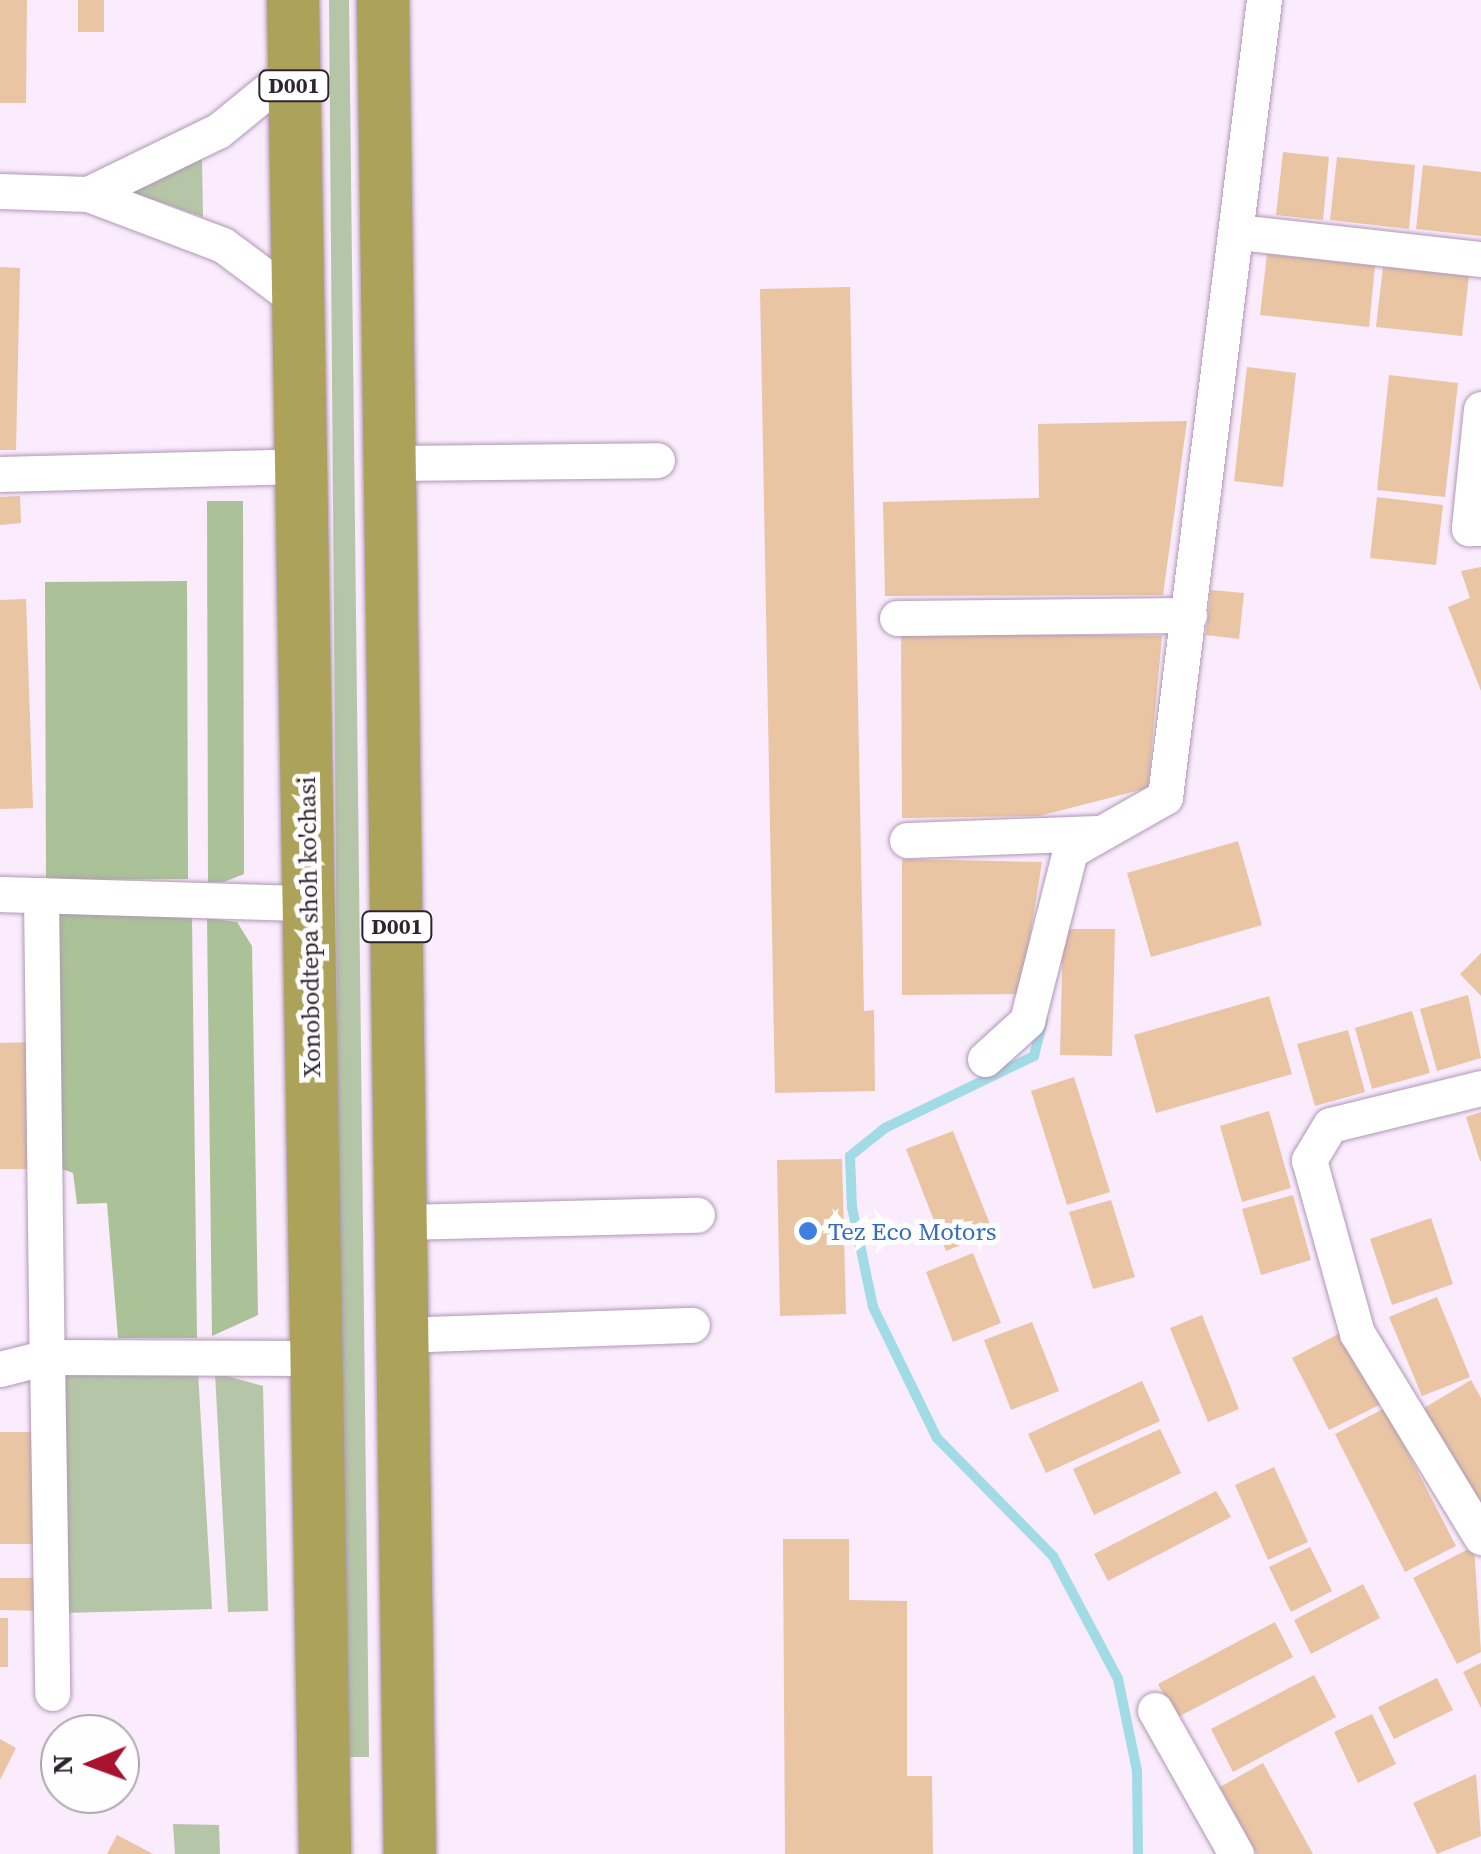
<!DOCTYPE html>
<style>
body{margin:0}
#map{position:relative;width:1481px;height:1854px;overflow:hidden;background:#faebfd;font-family:"Source Serif 4",serif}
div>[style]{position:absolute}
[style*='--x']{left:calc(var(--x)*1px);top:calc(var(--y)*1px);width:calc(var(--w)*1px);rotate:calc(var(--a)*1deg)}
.green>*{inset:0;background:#b5c5a7}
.forest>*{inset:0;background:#abc198}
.stream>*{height:10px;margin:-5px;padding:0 5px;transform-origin:5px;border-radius:5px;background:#a1dbe6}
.building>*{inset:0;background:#e9c5a4}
.roads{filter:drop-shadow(0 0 2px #b098b4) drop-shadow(0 0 2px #b098b4)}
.minor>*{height:35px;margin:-17.5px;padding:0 17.5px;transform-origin:17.5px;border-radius:17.5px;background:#fff}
.highway>*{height:52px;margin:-26px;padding:0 26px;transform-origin:26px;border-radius:26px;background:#aca25a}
.dots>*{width:28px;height:28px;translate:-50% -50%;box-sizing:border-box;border:5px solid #fefefe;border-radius:50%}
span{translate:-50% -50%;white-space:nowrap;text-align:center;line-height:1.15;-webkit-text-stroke:10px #fefefe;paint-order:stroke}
.shield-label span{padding:2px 8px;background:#fefefe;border:2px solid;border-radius:8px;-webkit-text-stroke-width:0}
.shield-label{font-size:22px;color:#2e242f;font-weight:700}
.street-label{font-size:25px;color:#2e242f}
.shop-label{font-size:25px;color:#366cbe}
.left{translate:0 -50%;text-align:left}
.north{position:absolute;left:40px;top:1714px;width:100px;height:100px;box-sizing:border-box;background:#fefefe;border:2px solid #aba7ab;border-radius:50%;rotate:269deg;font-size:28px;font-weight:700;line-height:40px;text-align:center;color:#2e242f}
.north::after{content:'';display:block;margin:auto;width:35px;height:45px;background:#a9122f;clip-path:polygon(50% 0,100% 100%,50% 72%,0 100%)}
</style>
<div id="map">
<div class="green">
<i style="clip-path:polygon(329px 0,349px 0,369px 1757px,343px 1757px)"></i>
<i style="clip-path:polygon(202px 157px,203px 217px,120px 188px)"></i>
<i style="clip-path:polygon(61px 1370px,198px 1372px,212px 1609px,64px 1613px)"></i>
<i style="clip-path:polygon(215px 1373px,263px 1386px,268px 1611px,228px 1612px)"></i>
<i style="clip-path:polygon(173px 1824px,219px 1825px,220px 1854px,175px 1854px)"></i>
</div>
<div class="forest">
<i style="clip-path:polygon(207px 501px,243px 501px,244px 874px,224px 882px,208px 882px)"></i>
<i style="clip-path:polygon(187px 581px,188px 879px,46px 880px,45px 582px)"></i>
<i style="clip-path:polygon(58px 910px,192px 918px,197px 1338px,118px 1338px,107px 1203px,77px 1204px,73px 1173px,62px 1169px)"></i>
<i style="clip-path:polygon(207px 918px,237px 922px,252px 946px,258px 1315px,212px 1336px)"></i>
</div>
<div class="stream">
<i style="--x:1043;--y:1020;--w:37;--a:104"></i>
<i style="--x:1034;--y:1056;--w:165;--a:154.2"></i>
<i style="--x:885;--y:1128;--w:45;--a:141.3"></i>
<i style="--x:850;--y:1156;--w:51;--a:87.8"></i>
<i style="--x:852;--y:1207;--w:102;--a:78.1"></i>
<i style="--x:873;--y:1307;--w:146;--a:64"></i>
<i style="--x:937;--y:1438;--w:165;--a:45.5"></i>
<i style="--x:1053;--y:1556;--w:139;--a:62.1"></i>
<i style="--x:1118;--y:1679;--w:94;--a:78.3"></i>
<i style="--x:1137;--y:1771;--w:83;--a:89.3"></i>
</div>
<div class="building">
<i style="clip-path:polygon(0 0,27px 0,26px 103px,0 103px)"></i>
<i style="clip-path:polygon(78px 0,104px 0,104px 32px,78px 32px)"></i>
<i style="clip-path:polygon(1283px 152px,1329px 157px,1323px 220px,1276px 215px)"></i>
<i style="clip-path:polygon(1337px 157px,1415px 165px,1409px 229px,1330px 220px)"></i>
<i style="clip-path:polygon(1423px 165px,1481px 172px,1481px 236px,1416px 229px)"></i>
<i style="clip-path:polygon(1267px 254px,1375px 266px,1369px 327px,1260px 315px)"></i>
<i style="clip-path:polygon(0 267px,20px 268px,16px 450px,0 450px)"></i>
<i style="clip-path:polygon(1383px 267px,1469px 276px,1462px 336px,1376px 327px)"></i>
<i style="clip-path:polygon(850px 287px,864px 1011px,874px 1010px,875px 1091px,775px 1093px,760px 289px)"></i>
<i style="clip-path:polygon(1247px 367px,1296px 373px,1283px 487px,1234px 481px)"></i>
<i style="clip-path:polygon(1389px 375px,1458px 383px,1445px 497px,1377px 490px)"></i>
<i style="clip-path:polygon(1187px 421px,1163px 595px,885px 596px,883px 502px,1039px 498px,1038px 424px)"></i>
<i style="clip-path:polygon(20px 496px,21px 523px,0 525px,0 497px)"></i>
<i style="clip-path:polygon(1377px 497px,1443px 505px,1436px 565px,1370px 558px)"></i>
<i style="clip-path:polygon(1481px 567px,1481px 691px,1448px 607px,1470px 598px,1461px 571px)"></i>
<i style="clip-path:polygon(1211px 590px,1244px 593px,1239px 639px,1206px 635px)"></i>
<i style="clip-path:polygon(26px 599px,33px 808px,0 809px,0 600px)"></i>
<i style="clip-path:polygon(901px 632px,1162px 636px,1148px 788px,1039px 816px,902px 818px)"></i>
<i style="clip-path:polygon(1238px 841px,1262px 925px,1151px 957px,1127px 873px)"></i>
<i style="clip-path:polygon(902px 859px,1042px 862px,1021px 994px,902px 995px)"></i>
<i style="clip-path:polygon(1063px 929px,1115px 929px,1112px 1056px,1060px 1055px)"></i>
<i style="clip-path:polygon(1481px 953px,1481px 996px,1460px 974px)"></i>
<i style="clip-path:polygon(1468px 995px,1481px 1058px,1437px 1071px,1420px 1009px)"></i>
<i style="clip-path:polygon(1269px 996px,1292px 1074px,1156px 1113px,1134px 1035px)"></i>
<i style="clip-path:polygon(1412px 1011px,1430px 1073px,1372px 1089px,1355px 1028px)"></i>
<i style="clip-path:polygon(1348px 1030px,1365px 1092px,1315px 1106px,1297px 1044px)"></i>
<i style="clip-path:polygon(33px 1042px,35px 1169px,0 1169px,0 1043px)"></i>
<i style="clip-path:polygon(1074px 1077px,1110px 1192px,1067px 1205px,1031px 1091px)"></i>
<i style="clip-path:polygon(1269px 1111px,1291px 1188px,1242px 1202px,1220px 1126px)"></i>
<i style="clip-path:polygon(1481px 1112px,1481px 1161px,1480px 1161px,1466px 1117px)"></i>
<i style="clip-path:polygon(953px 1131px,993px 1232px,946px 1251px,906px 1149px)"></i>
<i style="clip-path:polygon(842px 1159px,846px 1314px,780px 1316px,777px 1160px)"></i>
<i style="clip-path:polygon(1293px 1195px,1311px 1260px,1261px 1275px,1242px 1209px)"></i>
<i style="clip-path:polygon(1111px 1200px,1135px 1277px,1093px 1289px,1069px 1212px)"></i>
<i style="clip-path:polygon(1431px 1218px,1453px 1284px,1392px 1305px,1370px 1239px)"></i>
<i style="clip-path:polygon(973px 1253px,1001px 1323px,953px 1342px,926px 1272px)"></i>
<i style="clip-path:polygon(1437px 1297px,1470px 1377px,1422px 1396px,1389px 1317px)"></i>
<i style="clip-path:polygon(1202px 1315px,1239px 1409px,1208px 1422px,1170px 1328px)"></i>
<i style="clip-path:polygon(1032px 1322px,1059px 1391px,1011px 1410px,984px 1340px)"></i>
<i style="clip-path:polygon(1346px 1330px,1383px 1403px,1329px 1430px,1292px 1358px)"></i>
<i style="clip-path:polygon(1471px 1380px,1481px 1398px,1481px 1503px,1424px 1408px)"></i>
<i style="clip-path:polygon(1142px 1381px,1160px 1421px,1046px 1473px,1028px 1434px)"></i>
<i style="clip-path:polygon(1385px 1408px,1456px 1546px,1405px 1572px,1335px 1434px)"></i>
<i style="clip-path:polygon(1160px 1429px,1181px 1473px,1094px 1515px,1073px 1469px)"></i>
<i style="clip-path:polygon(0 1432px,33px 1432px,33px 1544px,0 1544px)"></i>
<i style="clip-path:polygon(1274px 1467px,1308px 1542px,1268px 1560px,1235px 1485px)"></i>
<i style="clip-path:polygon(1216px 1491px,1231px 1517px,1108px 1581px,1094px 1554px)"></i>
<i style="clip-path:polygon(783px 1539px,849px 1539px,849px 1600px,907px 1601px,907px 1776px,932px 1776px,933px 1854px,785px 1854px)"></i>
<i style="clip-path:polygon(1474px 1546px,1481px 1652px,1457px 1664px,1413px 1578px)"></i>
<i style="clip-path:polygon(1310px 1547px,1332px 1591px,1291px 1612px,1269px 1567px)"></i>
<i style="clip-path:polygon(0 1578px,40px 1578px,41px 1611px,0 1610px)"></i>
<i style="clip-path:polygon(1363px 1584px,1380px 1618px,1311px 1654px,1294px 1620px)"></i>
<i style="clip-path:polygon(0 1618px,8px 1618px,8px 1667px,0 1667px)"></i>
<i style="clip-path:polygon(1275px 1622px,1293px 1657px,1176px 1718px,1158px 1684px)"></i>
<i style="clip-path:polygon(1481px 1663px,1481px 1708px,1463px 1672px)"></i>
<i style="clip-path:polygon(1314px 1675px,1336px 1717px,1233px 1772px,1211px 1729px)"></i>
<i style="clip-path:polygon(1437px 1678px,1453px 1710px,1394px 1739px,1378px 1707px)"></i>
<i style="clip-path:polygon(1372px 1714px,1396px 1764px,1358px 1783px,1334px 1732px)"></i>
<i style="clip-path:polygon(0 1739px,16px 1748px,0 1780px)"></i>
<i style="clip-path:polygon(1263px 1763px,1313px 1854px,1257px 1854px,1220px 1787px)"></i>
<i style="clip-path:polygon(1476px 1774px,1481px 1836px,1437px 1854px,1413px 1803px)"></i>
<i style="clip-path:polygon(117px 1835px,153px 1854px,107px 1854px)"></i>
</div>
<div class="roads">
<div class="minor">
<i style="--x:0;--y:191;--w:88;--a:2"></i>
<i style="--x:88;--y:194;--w:144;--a:20.7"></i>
<i style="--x:223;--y:245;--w:94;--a:36.7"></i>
<i style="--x:88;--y:194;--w:144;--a:-25.9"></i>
<i style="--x:218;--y:131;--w:98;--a:-39.2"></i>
<i style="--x:1239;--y:232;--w:244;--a:6.4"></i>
<i style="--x:1481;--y:409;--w:120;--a:95.8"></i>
<i style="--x:1469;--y:528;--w:12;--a:0"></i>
<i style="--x:390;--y:463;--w:267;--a:-0.6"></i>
<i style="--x:0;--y:474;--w:301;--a:-1.5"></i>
<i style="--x:897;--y:618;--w:292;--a:-0.6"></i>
<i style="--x:907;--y:840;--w:193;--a:-2.1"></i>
<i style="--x:0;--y:894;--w:308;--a:1.7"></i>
<i style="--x:41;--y:895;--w:462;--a:89.3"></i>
<i style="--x:47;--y:1357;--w:269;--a:0.2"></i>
<i style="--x:985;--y:1059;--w:57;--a:-42.1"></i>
<i style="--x:1027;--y:1021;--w:175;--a:-75.8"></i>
<i style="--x:1070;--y:851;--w:109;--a:-29.6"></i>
<i style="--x:1165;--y:797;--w:803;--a:-82.92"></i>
<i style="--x:1481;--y:1088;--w:155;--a:166.2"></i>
<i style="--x:1330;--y:1125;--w:41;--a:121"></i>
<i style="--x:1309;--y:1160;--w:180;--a:74.5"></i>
<i style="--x:1357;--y:1333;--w:239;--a:58.7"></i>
<i style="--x:401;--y:1222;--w:296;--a:-1.4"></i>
<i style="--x:402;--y:1335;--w:290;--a:-2"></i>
<i style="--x:0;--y:1369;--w:49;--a:-14.3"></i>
<i style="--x:47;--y:1357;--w:336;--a:89.1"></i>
<i style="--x:1155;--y:1710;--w:165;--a:60.6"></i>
</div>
<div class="highway">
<i style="--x:293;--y:0;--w:1854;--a:89.01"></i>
<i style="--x:383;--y:0;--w:1854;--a:89.17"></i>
</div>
</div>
<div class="dots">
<i style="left:808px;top:1231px;background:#3f7fe0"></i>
</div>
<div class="shield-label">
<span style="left:294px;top:86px">D001</span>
<span style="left:397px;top:927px">D001</span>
</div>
<div class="street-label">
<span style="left:309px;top:927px;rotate:-91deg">Xonobodtepa shoh ko'chasi</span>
</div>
<div class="shop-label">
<span class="left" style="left:828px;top:1231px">Tez Eco Motors</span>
</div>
<div class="north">N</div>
</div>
